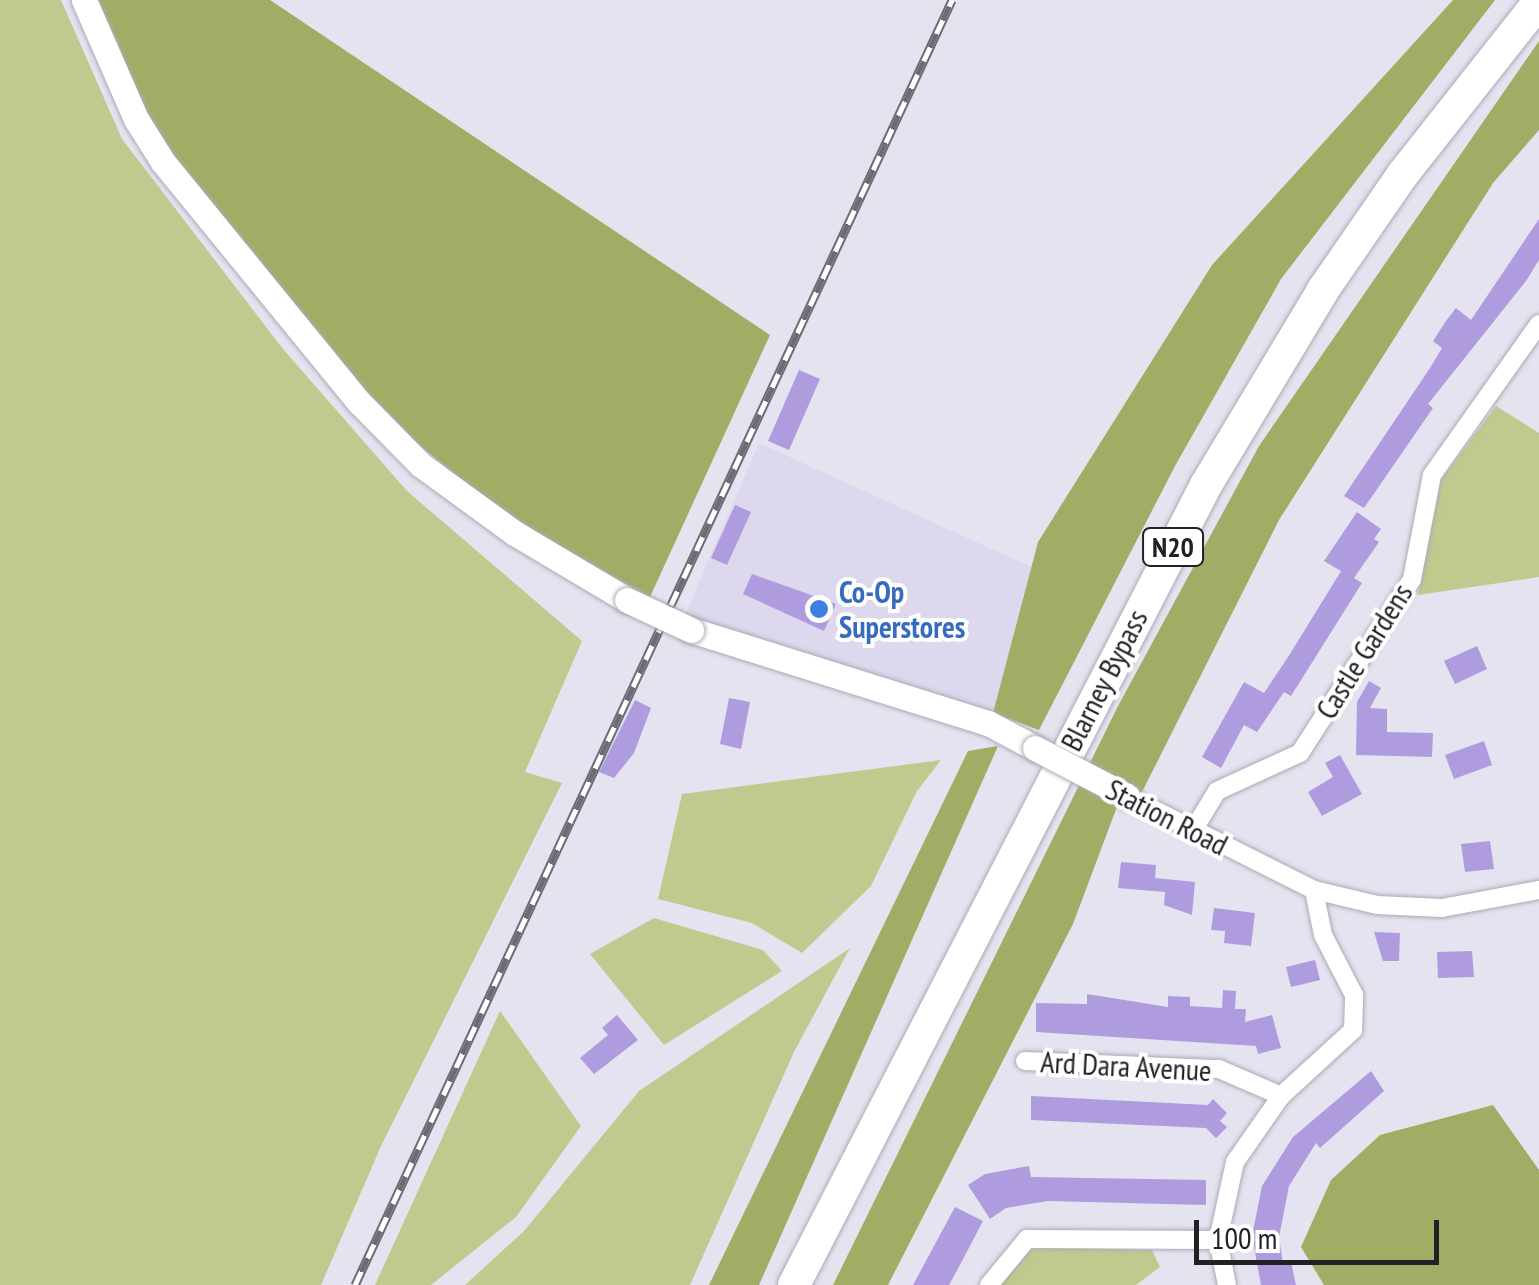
<!DOCTYPE html>
<style>
body{margin:0}
#map{position:relative;width:1539px;height:1285px;overflow:hidden;background:#e6e3f1;font-family:"PT Sans Narrow",sans-serif}
div>[style]{position:absolute}
[style*='--x']{left:calc(var(--x)*1px);top:calc(var(--y)*1px);width:calc(var(--w)*1px);rotate:calc(var(--a)*1deg)}
.built>*{inset:0;background:#ddd8ed}
.green>*{inset:0;background:#c1ca8e}
.forest>*{inset:0;background:#a2ac64}
.building>*{inset:0;background:#ae9cdf}
.roads{filter:drop-shadow(0 0 2px #acaab7) drop-shadow(0 0 2px #acaab7)}
.street>*{height:18px;margin:-9px;padding:0 9px;transform-origin:9px;border-radius:9px;background:#fff}
.secondary>*{height:25px;margin:-12.5px;padding:0 12.5px;transform-origin:12.5px;border-radius:12.5px;background:#fff}
.highway>*{height:32px;margin:-16px;padding:0 16px;transform-origin:16px;border-radius:16px;background:#fff}
.rail>*{height:9px;margin-top:-4.5px;transform-origin:0;background:repeating-linear-gradient(90deg,#fff 0 15px,#6d6b73 0 30px);box-sizing:border-box;border-block:2px solid #6d6b73}
.bridges{filter:drop-shadow(0 0 2px #acaab7) drop-shadow(0 0 2px #acaab7)}
.secondary-bridge>*{height:25px;margin:-12.5px;padding:0 12.5px;transform-origin:12.5px;border-radius:12.5px;background:#fff}
.dots>*{width:28px;height:28px;translate:-50% -50%;box-sizing:border-box;border:5px solid #fff;border-radius:50%}
span{translate:-50% -50%;white-space:nowrap;text-align:center;line-height:1.15;-webkit-text-stroke:8px #fff;paint-order:stroke}
.shield-label span{padding:2px 8px;background:#fff;border:2px solid;border-radius:8px;-webkit-text-stroke-width:0}
.shield-label{font-size:28px;color:#222025;font-weight:700}
.shop-label{font-size:30px;color:#366cbe;font-weight:700}
.left{translate:0 -50%;text-align:left}
.street-label{font-size:30px;color:#222025}
.scale{position:absolute;left:1194px;top:1220px;width:245px;height:45px;box-sizing:border-box;border:5px solid #222025;border-top:0;padding-left:12px;font-size:30px;line-height:35px;white-space:nowrap;color:#222025;-webkit-text-stroke:8px #fff;paint-order:stroke}
</style>
<div id="map">
<div class="built">
<i style="clip-path:polygon(759px 443px,1031px 567px,993px 713px,685px 615px)"></i>
</div>
<div class="green">
<i style="clip-path:polygon(0 0,61px 0,122px 139px,283px 349px,407px 491px,582px 641px,525px 772px,562px 783px,381px 1146px,321px 1285px,0 1285px)"></i>
<i style="clip-path:polygon(1496px 406px,1539px 433px,1539px 577px,1418px 595px,1441px 480px)"></i>
<i style="clip-path:polygon(941px 760px,917px 791px,871px 886px,802px 953px,752px 923px,658px 899px,682px 794px)"></i>
<i style="clip-path:polygon(654px 918px,763px 950px,782px 971px,664px 1045px,590px 954px)"></i>
<i style="clip-path:polygon(850px 948px,794px 1052px,690px 1285px,465px 1285px,524px 1231px,639px 1091px)"></i>
<i style="clip-path:polygon(500px 1011px,581px 1126px,516px 1217px,431px 1285px,375px 1285px)"></i>
<i style="clip-path:polygon(1043px 1247px,1152px 1250px,1160px 1267px,1136px 1285px,998px 1285px,1021px 1252px)"></i>
</div>
<div class="forest">
<i style="clip-path:polygon(94px 0,270px 0,770px 335px,650px 597px,510px 519px,387px 419px,145px 121px)"></i>
<i style="clip-path:polygon(1453px 0,1495px 0,1281px 279px,1175px 466px,1039px 730px,993px 713px,1038px 542px,1212px 265px)"></i>
<i style="clip-path:polygon(1539px 41px,1539px 130px,1493px 183px,1279px 520px,1141px 794px,1118px 804px,1073px 924px,888px 1285px,833px 1285px,1118px 706px,1259px 446px)"></i>
<i style="clip-path:polygon(998px 746px,759px 1285px,709px 1285px,968px 751px)"></i>
<i style="clip-path:polygon(1493px 1105px,1539px 1170px,1539px 1285px,1324px 1285px,1301px 1247px,1331px 1180px,1380px 1135px)"></i>
</div>
<div class="building">
<i style="clip-path:polygon(1539px 219px,1539px 260px,1526px 281px,1428px 404px,1433px 408px,1364px 508px,1344px 496px,1430px 368px,1442px 348px,1433px 341px,1446px 321px,1456px 308px,1471px 320px)"></i>
<i style="clip-path:polygon(799px 370px,820px 379px,789px 450px,768px 441px)"></i>
<i style="clip-path:polygon(735px 505px,751px 512px,727px 565px,711px 558px)"></i>
<i style="clip-path:polygon(1357px 512px,1381px 529px,1374px 539px,1379px 542px,1354px 578px,1362px 583px,1291px 696px,1284px 692px,1257px 732px,1244px 725px,1221px 768px,1202px 757px,1244px 682px,1264px 693px,1290px 654px,1341px 571px,1324px 561px)"></i>
<i style="clip-path:polygon(752px 574px,836px 604px,824px 631px,743px 594px)"></i>
<i style="clip-path:polygon(1477px 646px,1487px 669px,1455px 684px,1444px 661px)"></i>
<i style="clip-path:polygon(1369px 681px,1381px 688px,1370px 708px,1387px 709px,1387px 732px,1433px 733px,1432px 757px,1356px 755px,1357px 702px)"></i>
<i style="clip-path:polygon(729px 698px,750px 702px,741px 749px,720px 744px)"></i>
<i style="clip-path:polygon(635px 700px,651px 708px,634px 753px,614px 778px,599px 772px)"></i>
<i style="clip-path:polygon(1484px 741px,1492px 765px,1454px 779px,1445px 755px)"></i>
<i style="clip-path:polygon(1340px 755px,1362px 794px,1322px 816px,1308px 792px,1333px 777px,1325px 763px)"></i>
<i style="clip-path:polygon(1490px 841px,1494px 869px,1465px 872px,1461px 844px)"></i>
<i style="clip-path:polygon(1121px 862px,1156px 865px,1155px 878px,1195px 882px,1192px 915px,1164px 905px,1165px 892px,1118px 888px)"></i>
<i style="clip-path:polygon(1214px 908px,1255px 913px,1251px 946px,1224px 943px,1225px 931px,1211px 930px)"></i>
<i style="clip-path:polygon(1374px 932px,1400px 933px,1399px 961px,1383px 961px)"></i>
<i style="clip-path:polygon(1472px 951px,1474px 977px,1438px 978px,1437px 952px)"></i>
<i style="clip-path:polygon(1315px 960px,1320px 980px,1291px 987px,1286px 967px)"></i>
<i style="clip-path:polygon(1223px 990px,1236px 991px,1235px 1009px,1246px 1009px,1245px 1022px,1272px 1015px,1281px 1048px,1258px 1054px,1256px 1046px,1036px 1032px,1036px 1003px,1087px 1004px,1087px 994px,1168px 1007px,1168px 996px,1190px 997px,1190px 1006px,1222px 1008px)"></i>
<i style="clip-path:polygon(617px 1015px,638px 1040px,594px 1074px,580px 1058px,608px 1035px,602px 1028px)"></i>
<i style="clip-path:polygon(1371px 1071px,1384px 1091px,1320px 1148px,1316px 1143px,1289px 1186px,1279px 1237px,1283px 1264px,1291px 1262px,1296px 1285px,1261px 1285px,1252px 1236px,1262px 1186px,1293px 1137px)"></i>
<i style="clip-path:polygon(1031px 1096px,1208px 1105px,1213px 1099px,1227px 1113px,1220px 1121px,1227px 1127px,1216px 1138px,1206px 1128px,1031px 1120px)"></i>
<i style="clip-path:polygon(1029px 1166px,1031px 1177px,1206px 1180px,1206px 1205px,1048px 1201px,1006px 1208px,990px 1219px,968px 1185px,985px 1174px)"></i>
<i style="clip-path:polygon(955px 1207px,983px 1221px,961px 1263px,949px 1285px,913px 1285px)"></i>
</div>
<div class="roads">
<div class="street">
<i style="--x:1127;--y:796;--w:209;--a:26.7"></i>
<i style="--x:1314;--y:890;--w:65;--a:13.4"></i>
<i style="--x:1377;--y:905;--w:65;--a:2.6"></i>
<i style="--x:1442;--y:908;--w:99;--a:-10.5"></i>
<i style="--x:1194;--y:829;--w:44;--a:-58.8"></i>
<i style="--x:1217;--y:791;--w:91;--a:-24.6"></i>
<i style="--x:1300;--y:753;--w:207;--a:-57.2"></i>
<i style="--x:1412;--y:579;--w:106;--a:-79.1"></i>
<i style="--x:1432;--y:475;--w:185;--a:-54.7"></i>
<i style="--x:1025;--y:1061;--w:194;--a:2.4"></i>
<i style="--x:1219;--y:1069;--w:68;--a:23.5"></i>
<i style="--x:989;--y:1285;--w:60;--a:-50.4"></i>
<i style="--x:1027;--y:1239;--w:191;--a:0.3"></i>
<i style="--x:1227;--y:1285;--w:46;--a:-101.3"></i>
<i style="--x:1218;--y:1240;--w:80;--a:-77.7"></i>
<i style="--x:1235;--y:1162;--w:80;--a:-55.1"></i>
<i style="--x:1281;--y:1096;--w:98;--a:-42.5"></i>
<i style="--x:1353;--y:1030;--w:35;--a:-88"></i>
<i style="--x:1354;--y:995;--w:68;--a:-117.3"></i>
<i style="--x:1323;--y:935;--w:46;--a:-101.3"></i>
</div>
<div class="secondary">
<i style="--x:84;--y:0;--w:130;--a:66.4"></i>
<i style="--x:136;--y:119;--w:51;--a:57.9"></i>
<i style="--x:163;--y:162;--w:310;--a:50.8"></i>
<i style="--x:359;--y:402;--w:88;--a:45.5"></i>
<i style="--x:421;--y:465;--w:117;--a:36"></i>
<i style="--x:516;--y:534;--w:129;--a:30.7"></i>
<i style="--x:691;--y:630;--w:311;--a:17.4"></i>
<i style="--x:988;--y:723;--w:53;--a:28"></i>
</div>
<div class="highway">
<i style="--x:794;--y:1285;--w:900;--a:-62.75"></i>
<i style="--x:1206;--y:485;--w:227;--a:-59"></i>
<i style="--x:1323;--y:290;--w:141;--a:-55.4"></i>
<i style="--x:1403;--y:174;--w:219;--a:-51.7"></i>
</div>
</div>
<div class="rail">
<i style="--x:355;--y:1285;--w:1417;--a:-65.08"></i>
</div>
<div class="bridges">
<div class="secondary-bridge">
<i style="--x:627;--y:600;--w:71;--a:25.1"></i>
<i style="--x:1035;--y:748;--w:104;--a:27.6"></i>
</div>
</div>
<div class="dots">
<i style="left:819px;top:609px;background:#3f7fe0"></i>
</div>
<div class="shield-label">
<span style="left:1173px;top:547px">N20</span>
</div>
<div class="shop-label">
<span class="left" style="left:839px;top:609px">Co-Op<br>Superstores</span>
</div>
<div class="street-label">
<span style="left:1364px;top:651px;rotate:-58deg">Castle Gardens</span>
<span style="left:1104px;top:680px;rotate:-63deg">Blarney Bypass</span>
<span style="left:1167px;top:817px;rotate:27deg">Station Road</span>
<span style="left:1126px;top:1066px;rotate:3deg">Ard Dara Avenue</span>
</div>
<div class="scale">100 m</div>
</div>
